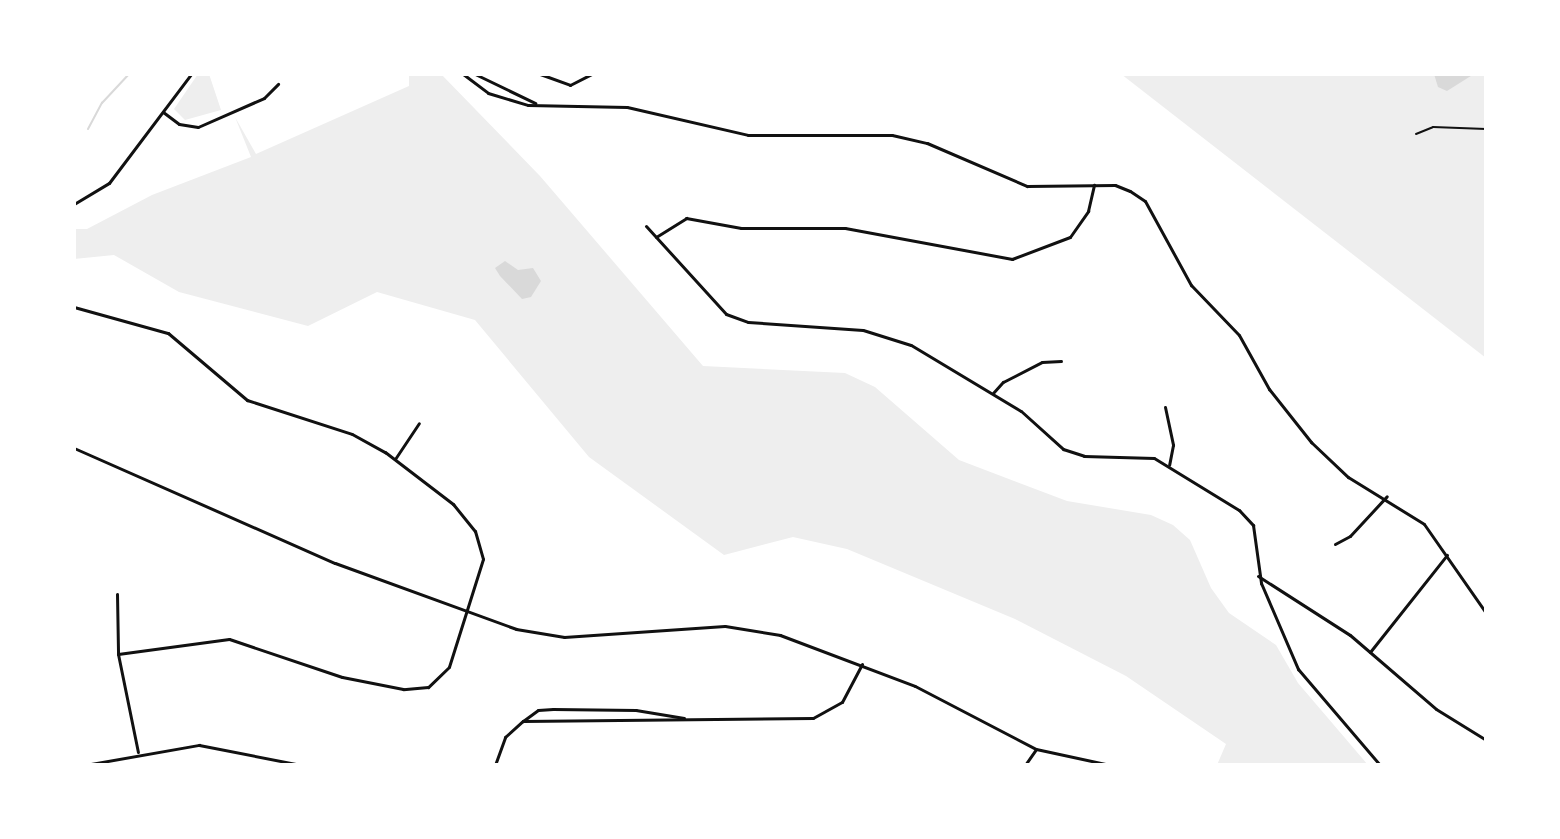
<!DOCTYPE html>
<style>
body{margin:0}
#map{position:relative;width:1560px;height:839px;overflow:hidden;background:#fff;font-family:"Public Sans",sans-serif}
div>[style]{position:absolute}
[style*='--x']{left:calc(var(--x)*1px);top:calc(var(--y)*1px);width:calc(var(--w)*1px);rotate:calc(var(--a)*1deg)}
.green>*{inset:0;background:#eee}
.water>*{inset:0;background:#d9d9d9}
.stream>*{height:2px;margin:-1px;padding:0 1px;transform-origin:1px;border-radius:1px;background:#d9d9d9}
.path>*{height:2px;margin:-1px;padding:0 1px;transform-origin:1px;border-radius:1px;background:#111}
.minor>*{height:3px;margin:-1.5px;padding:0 1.5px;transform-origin:1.5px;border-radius:1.5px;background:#111}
span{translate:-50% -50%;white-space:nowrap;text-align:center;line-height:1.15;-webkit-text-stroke:6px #fff;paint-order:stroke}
.frame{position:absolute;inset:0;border:76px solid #fff;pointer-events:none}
</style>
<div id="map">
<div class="green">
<i style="clip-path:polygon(198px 74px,209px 74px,221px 110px,185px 120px,174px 109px)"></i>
<i style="clip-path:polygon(409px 74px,441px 74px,540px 176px,703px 366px,845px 373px,875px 387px,959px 460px,1067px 501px,1151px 515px,1173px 525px,1190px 540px,1211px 588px,1229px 613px,1276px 645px,1298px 683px,1368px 765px,1217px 765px,1226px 744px,1126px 676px,1015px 619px,847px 549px,793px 537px,724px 555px,589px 457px,475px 320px,377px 292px,308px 326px,179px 292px,114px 255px,74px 259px,74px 229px,87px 229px,152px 195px,251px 157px,235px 117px,256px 154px,409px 86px)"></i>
<i style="clip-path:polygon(1121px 74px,1486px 74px,1486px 358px)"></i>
</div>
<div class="water">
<i style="clip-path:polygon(1434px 74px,1474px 74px,1447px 91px,1438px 87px)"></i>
<i style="clip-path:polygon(505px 261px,518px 270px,533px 268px,541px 281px,531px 297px,522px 299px,500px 276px,495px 268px)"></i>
</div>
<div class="stream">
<i style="--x:88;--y:129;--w:30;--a:-62"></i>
<i style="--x:102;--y:103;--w:40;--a:-47"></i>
</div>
<div class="path">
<i style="--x:1416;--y:134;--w:18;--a:-22"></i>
<i style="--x:1433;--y:127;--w:53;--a:2.2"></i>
</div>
<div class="minor">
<i style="--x:463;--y:74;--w:31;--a:37"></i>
<i style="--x:488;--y:93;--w:42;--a:16.7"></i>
<i style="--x:528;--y:105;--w:99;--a:1.2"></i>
<i style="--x:627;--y:107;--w:124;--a:13"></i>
<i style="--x:748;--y:135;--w:144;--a:0"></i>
<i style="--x:892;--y:135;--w:36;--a:13"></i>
<i style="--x:927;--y:143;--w:109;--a:23.3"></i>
<i style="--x:1027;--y:186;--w:88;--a:-0.7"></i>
<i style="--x:1115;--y:185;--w:16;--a:22"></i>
<i style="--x:1130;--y:191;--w:18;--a:34"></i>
<i style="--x:1145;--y:201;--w:96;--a:61.3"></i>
<i style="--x:1191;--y:285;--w:69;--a:46.2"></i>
<i style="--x:1239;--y:335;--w:62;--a:60.9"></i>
<i style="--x:1269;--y:389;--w:68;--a:51.6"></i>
<i style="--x:1311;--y:442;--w:51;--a:43.4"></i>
<i style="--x:1348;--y:477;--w:89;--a:31.7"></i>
<i style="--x:1424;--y:524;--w:108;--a:55.1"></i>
<i style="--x:475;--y:74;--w:67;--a:25.8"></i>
<i style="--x:540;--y:74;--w:32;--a:20"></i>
<i style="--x:570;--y:85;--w:25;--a:-27"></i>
<i style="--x:163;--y:112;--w:20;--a:37"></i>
<i style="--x:179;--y:124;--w:19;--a:9"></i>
<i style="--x:198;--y:127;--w:72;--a:-23.7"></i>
<i style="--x:264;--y:98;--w:20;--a:-45"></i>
<i style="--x:74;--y:204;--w:41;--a:-31"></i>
<i style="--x:109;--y:183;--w:136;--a:-53"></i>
<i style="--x:646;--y:226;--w:119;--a:47.7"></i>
<i style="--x:726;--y:314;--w:23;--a:20"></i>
<i style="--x:748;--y:322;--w:115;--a:4"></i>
<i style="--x:863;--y:330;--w:50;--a:17.4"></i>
<i style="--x:911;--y:345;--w:128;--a:31"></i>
<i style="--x:1021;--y:411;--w:57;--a:42.1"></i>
<i style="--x:1063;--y:449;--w:22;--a:18"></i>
<i style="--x:1084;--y:456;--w:70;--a:1.6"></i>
<i style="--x:1154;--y:458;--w:100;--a:31.5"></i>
<i style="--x:1239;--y:510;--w:21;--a:47"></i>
<i style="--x:1253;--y:525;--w:59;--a:82.1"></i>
<i style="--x:1261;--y:583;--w:94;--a:66.7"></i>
<i style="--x:1298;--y:669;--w:126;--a:49.5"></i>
<i style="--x:656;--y:237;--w:36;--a:-32"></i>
<i style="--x:686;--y:218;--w:56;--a:10.3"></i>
<i style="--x:741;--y:228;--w:104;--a:0"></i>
<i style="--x:845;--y:228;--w:170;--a:10.5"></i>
<i style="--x:1012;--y:259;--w:62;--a:-20.8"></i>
<i style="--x:1070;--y:237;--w:32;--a:-55"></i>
<i style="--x:1088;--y:211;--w:27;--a:-77"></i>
<i style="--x:74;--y:307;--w:98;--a:15.5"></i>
<i style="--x:168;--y:333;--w:104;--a:40.3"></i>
<i style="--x:247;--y:400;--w:110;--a:17.9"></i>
<i style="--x:352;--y:434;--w:38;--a:29"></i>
<i style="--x:385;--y:452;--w:86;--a:37.4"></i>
<i style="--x:453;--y:504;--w:35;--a:51"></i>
<i style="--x:475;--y:531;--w:29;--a:74"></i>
<i style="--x:483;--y:559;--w:113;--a:107.5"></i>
<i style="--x:449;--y:667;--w:29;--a:136"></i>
<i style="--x:428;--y:687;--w:25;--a:175"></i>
<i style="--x:403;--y:689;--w:62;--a:-168.9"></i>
<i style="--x:342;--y:677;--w:119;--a:-161.4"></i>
<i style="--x:229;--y:639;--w:112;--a:172.3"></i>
<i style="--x:993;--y:393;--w:15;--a:-48"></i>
<i style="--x:1003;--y:382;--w:44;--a:-27.1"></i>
<i style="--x:1042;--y:362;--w:19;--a:-3"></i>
<i style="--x:1165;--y:407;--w:39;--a:78"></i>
<i style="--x:1173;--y:445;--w:20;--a:101"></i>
<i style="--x:74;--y:448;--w:285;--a:23.8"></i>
<i style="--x:335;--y:563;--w:193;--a:20"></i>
<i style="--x:516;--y:629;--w:49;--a:9.5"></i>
<i style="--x:564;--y:637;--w:161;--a:-3.9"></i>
<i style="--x:725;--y:626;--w:56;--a:9.3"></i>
<i style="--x:780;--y:635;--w:144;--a:20.7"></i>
<i style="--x:915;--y:686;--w:136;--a:27.5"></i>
<i style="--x:1036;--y:749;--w:76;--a:12.2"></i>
<i style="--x:395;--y:459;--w:43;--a:-56.3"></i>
<i style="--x:1335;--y:544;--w:17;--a:-28"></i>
<i style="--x:1350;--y:536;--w:54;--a:-47.2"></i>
<i style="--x:1258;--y:576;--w:109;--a:32.7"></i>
<i style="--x:1350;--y:635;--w:113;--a:40.7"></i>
<i style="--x:1436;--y:709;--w:59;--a:31.8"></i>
<i style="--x:117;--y:594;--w:60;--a:89"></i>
<i style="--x:118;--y:654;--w:100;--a:78.5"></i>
<i style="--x:1370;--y:652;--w:124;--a:-51.6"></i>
<i style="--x:684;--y:718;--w:49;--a:-170.5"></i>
<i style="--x:636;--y:710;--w:83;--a:-179.3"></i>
<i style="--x:553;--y:709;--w:15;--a:176"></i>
<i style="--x:538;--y:710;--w:19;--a:144"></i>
<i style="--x:523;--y:721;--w:290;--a:-0.6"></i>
<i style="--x:813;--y:718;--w:33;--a:-29"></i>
<i style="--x:842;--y:702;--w:43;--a:-62.2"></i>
<i style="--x:85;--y:765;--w:116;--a:-10"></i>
<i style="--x:199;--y:745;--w:104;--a:11.1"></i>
<i style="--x:495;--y:765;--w:30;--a:-70"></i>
<i style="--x:505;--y:737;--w:24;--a:-42"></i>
<i style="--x:1025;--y:765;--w:19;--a:-55"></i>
</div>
<div class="frame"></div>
</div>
